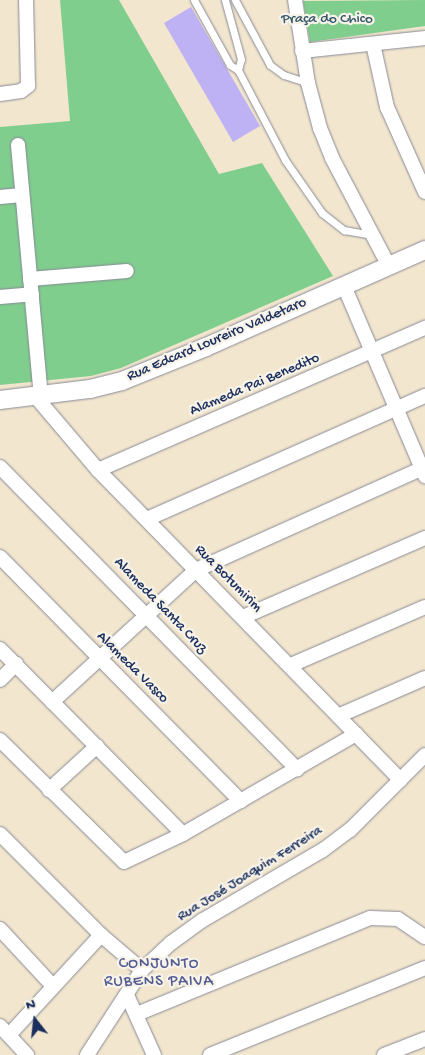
<!DOCTYPE html>
<meta charset="utf-8">
<style>
body{margin:0}
#map{position:relative;width:425px;height:1055px;overflow:hidden;background:#f3e6ce;font-family:"Gochi Hand",sans-serif}
div>[style]{position:absolute}
[style*='--x']{left:calc(var(--x)*1px);top:calc(var(--y)*1px);width:calc(var(--w)*1px);rotate:calc(var(--a)*1deg)}
.green>*{inset:0;background:#80ce8e}
.building>*{inset:0;background:#beb1f4}
.roads{filter:drop-shadow(0 0 1px #878a96) drop-shadow(0 0 1px #878a96)}
.service>*{height:7px;margin:-3.5px;padding:0 3.5px;transform-origin:3.5px;border-radius:3.5px;background:#fff}
.minor>*{height:14px;margin:-7px;padding:0 7px;transform-origin:7px;border-radius:7px;background:#fff}
.tertiary>*{height:18px;margin:-9px;padding:0 9px;transform-origin:9px;border-radius:9px;background:#fff}
span{translate:-50% -50%;white-space:nowrap;text-align:center;line-height:1.15;-webkit-text-stroke:4.5px #f7f3e8;paint-order:stroke}
.park-label{font-size:15px;color:#34576a}
.street-label{font-size:15px;color:#1b2f5e}
.neighbourhood-label{font-size:16px;color:#545c92;letter-spacing:1px}
.north{position:absolute;left:10px;top:995px;width:50px;height:50px;-webkit-text-stroke:4px #f7f3e8;paint-order:stroke;rotate:344deg;font-size:14px;font-weight:700;line-height:20px;text-align:center;color:#1b2f5e}
.north::after{content:'';display:block;margin:auto;width:18px;height:22px;background:#1b2f5e;clip-path:polygon(50% 0,100% 100%,50% 72%,0 100%)}
</style>
<div id="map">
<div class="green">
<i style="clip-path:polygon(60px 0,119px 0,219px 174px,262px 163px,333px 276px,121px 368px,91px 376px,0 385px,0 127px,70px 121px)"></i>
<i style="clip-path:polygon(425px 0,425px 26px,310px 42px,303px 1px)"></i>
</div>
<div class="building">
<i style="clip-path:polygon(191px 7px,260px 126px,233px 142px,164px 23px)"></i>
</div>
<div class="roads">
<div class="service">
<i style="--x:194;--y:0;--w:74;--a:61"></i>
<i style="--x:230;--y:65;--w:9;--a:32"></i>
<i style="--x:238;--y:70;--w:11;--a:-75"></i>
<i style="--x:241;--y:59;--w:61;--a:-105.2"></i>
<i style="--x:235;--y:0;--w:74;--a:61.7"></i>
<i style="--x:270;--y:65;--w:17;--a:36"></i>
<i style="--x:284;--y:75;--w:25;--a:18"></i>
<i style="--x:238;--y:70;--w:102;--a:62.4"></i>
<i style="--x:285;--y:160;--w:65;--a:55.1"></i>
<i style="--x:322;--y:213;--w:28;--a:38"></i>
<i style="--x:344;--y:230;--w:28;--a:10"></i>
</div>
<div class="minor">
<i style="--x:295;--y:0;--w:84;--a:81.1"></i>
<i style="--x:308;--y:83;--w:47;--a:75.1"></i>
<i style="--x:320;--y:128;--w:32;--a:68"></i>
<i style="--x:332;--y:158;--w:122;--a:62.2"></i>
<i style="--x:373;--y:44;--w:65;--a:77.5"></i>
<i style="--x:387;--y:107;--w:93;--a:65.9"></i>
<i style="--x:302;--y:51;--w:124;--a:-6"></i>
<i style="--x:0;--y:94;--w:21;--a:-8"></i>
<i style="--x:21;--y:91;--w:9;--a:-36"></i>
<i style="--x:28;--y:86;--w:86;--a:-91.3"></i>
<i style="--x:18;--y:145;--w:252;--a:84.8"></i>
<i style="--x:0;--y:197;--w:22;--a:-5"></i>
<i style="--x:30;--y:279;--w:97;--a:-4.7"></i>
<i style="--x:344;--y:286;--w:207;--a:66.9"></i>
<i style="--x:0;--y:297;--w:32;--a:-5"></i>
<i style="--x:36;--y:397;--w:96;--a:49.7"></i>
<i style="--x:98;--y:470;--w:433;--a:45.7"></i>
<i style="--x:0;--y:467;--w:424;--a:45.5"></i>
<i style="--x:98;--y:470;--w:357;--a:-23.5"></i>
<i style="--x:147;--y:519;--w:304;--a:-23.9"></i>
<i style="--x:0;--y:557;--w:343;--a:45.4"></i>
<i style="--x:243;--y:617;--w:198;--a:-23.5"></i>
<i style="--x:0;--y:649;--w:260;--a:45.3"></i>
<i style="--x:291;--y:665;--w:146;--a:-23.4"></i>
<i style="--x:0;--y:680;--w:23;--a:-45"></i>
<i style="--x:52;--y:702;--w:195;--a:-42.5"></i>
<i style="--x:196;--y:570;--w:251;--a:-24.2"></i>
<i style="--x:338;--y:716;--w:95;--a:-23.6"></i>
<i style="--x:0;--y:740;--w:174;--a:44.5"></i>
<i style="--x:124;--y:862;--w:65;--a:-25.4"></i>
<i style="--x:183;--y:834;--w:200;--a:-30"></i>
<i style="--x:49;--y:790;--w:65;--a:-42.5"></i>
<i style="--x:0;--y:834;--w:143;--a:45"></i>
<i style="--x:101;--y:935;--w:54;--a:40.5"></i>
<i style="--x:0;--y:929;--w:76;--a:47.1"></i>
<i style="--x:127;--y:995;--w:66;--a:65.8"></i>
<i style="--x:137;--y:1014;--w:252;--a:-22.4"></i>
<i style="--x:370;--y:918;--w:28;--a:2"></i>
<i style="--x:398;--y:919;--w:32;--a:34"></i>
<i style="--x:0;--y:1026;--w:40;--a:47"></i>
<i style="--x:9;--y:1035;--w:136;--a:-47.4"></i>
<i style="--x:87;--y:1055;--w:101;--a:-57.1"></i>
<i style="--x:142;--y:970;--w:40;--a:-43"></i>
<i style="--x:171;--y:943;--w:39;--a:-36"></i>
<i style="--x:203;--y:920;--w:139;--a:-30.3"></i>
<i style="--x:323;--y:850;--w:34;--a:-37"></i>
<i style="--x:350;--y:830;--w:106;--a:-45"></i>
<i style="--x:210;--y:1055;--w:232;--a:-22"></i>
<i style="--x:384;--y:1055;--w:44;--a:-21.3"></i>
</div>
<div class="tertiary">
<i style="--x:0;--y:400;--w:91;--a:-7"></i>
<i style="--x:90;--y:389;--w:33;--a:-14"></i>
<i style="--x:122;--y:381;--w:91;--a:-22"></i>
<i style="--x:206;--y:347;--w:240;--a:-23.9"></i>
</div>
</div>
<div class="park-label">
<span style="left:327px;top:20px">Praça do Chico</span>
</div>
<div class="street-label">
<span style="left:217px;top:340px;rotate:-23deg">Rua Edcard Loureiro Valdetaro</span>
<span style="left:255px;top:385px;rotate:-23deg">Alameda Pai Benedito</span>
<span style="left:228px;top:579px;rotate:45deg">Rua Botumirim</span>
<span style="left:160px;top:606px;rotate:46deg">Alameda Santa Cruz</span>
<span style="left:132px;top:668px;rotate:45deg">Alameda Vasco</span>
<span style="left:250px;top:874px;rotate:-32deg">Rua José Joaquim Ferreira</span>
</div>
<div class="neighbourhood-label">
<span style="left:159px;top:974px">CONJUNTO<br>RUBENS PAIVA</span>
</div>
<div class="north">N</div>
</div>
